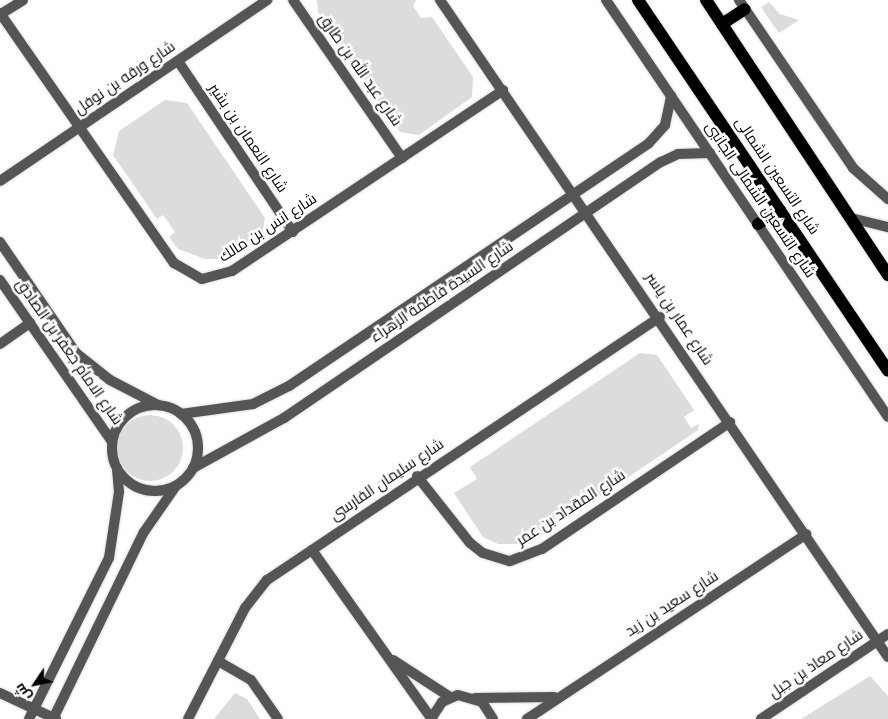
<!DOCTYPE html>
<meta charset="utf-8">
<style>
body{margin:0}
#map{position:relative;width:888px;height:719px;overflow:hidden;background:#fff;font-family:"DM Sans",Cairo,sans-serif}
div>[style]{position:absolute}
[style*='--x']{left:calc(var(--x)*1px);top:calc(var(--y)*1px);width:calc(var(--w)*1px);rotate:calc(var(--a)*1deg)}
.green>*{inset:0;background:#dcdcdc}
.round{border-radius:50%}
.roads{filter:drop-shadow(0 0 1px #dbdbdb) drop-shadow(0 0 1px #dbdbdb)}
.minor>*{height:10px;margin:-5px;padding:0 5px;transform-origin:5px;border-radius:5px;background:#555}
.minor>.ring{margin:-5px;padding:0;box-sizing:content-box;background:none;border:10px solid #555;border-radius:50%}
.tertiary>*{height:10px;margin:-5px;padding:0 5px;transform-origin:5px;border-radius:5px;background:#555}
.primary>*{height:12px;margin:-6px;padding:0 6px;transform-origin:6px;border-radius:6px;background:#000}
span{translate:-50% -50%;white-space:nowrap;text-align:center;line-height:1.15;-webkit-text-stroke:5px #fff;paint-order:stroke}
.street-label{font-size:15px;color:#000}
.north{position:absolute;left:10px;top:659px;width:50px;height:50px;-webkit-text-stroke:4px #fff;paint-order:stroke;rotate:236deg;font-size:14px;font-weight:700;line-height:20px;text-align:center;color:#000}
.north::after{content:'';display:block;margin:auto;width:18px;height:22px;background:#000;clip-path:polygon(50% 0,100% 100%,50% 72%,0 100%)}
</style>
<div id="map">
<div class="green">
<i style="clip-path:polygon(317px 0,416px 0,413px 6px,421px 18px,432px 17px,473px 77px,472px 97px,419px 135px,400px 132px,318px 12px)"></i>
<i style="clip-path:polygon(769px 2px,780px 14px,799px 20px,779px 33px,761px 7px)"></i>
<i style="clip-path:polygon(165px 100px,187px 103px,265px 218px,262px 236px,227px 259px,205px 259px,178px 249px,169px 237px,175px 232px,163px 215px,157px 219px,113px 155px,119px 131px)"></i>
<i style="clip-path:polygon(640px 353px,657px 355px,694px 410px,684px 417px,691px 428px,699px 424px,698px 430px,530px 544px,498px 544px,483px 537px,454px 493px,477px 479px,470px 467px)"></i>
<i class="round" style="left:117px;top:415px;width:66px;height:66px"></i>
<i style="clip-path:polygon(870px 676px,888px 696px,888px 719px,801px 719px)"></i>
<i style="clip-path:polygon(235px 693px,247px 699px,260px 719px,214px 719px)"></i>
</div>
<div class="roads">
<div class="minor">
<i style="--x:293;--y:0;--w:192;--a:55.4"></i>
<i style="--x:440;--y:0;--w:795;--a:55.71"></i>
<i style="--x:606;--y:0;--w:503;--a:55.93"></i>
<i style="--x:0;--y:13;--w:305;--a:55.2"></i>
<i style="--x:174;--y:263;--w:32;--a:30"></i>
<i style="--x:202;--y:279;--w:31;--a:-15"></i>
<i style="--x:232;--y:271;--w:326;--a:-33.7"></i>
<i style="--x:1;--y:14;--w:26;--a:-32"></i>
<i style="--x:178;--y:61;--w:206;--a:56.1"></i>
<i style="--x:0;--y:181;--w:323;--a:-34.1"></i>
<i style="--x:0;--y:242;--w:135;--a:55.6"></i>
<i style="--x:76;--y:353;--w:43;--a:38.5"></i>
<i style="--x:110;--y:380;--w:54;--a:27.5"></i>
<i style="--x:0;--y:280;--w:197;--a:55.3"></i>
<i style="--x:0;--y:344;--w:37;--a:-35"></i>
<i class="ring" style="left:112px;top:405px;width:76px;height:76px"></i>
<i style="--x:181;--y:414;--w:73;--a:-7.9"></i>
<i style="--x:253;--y:404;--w:40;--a:-26.6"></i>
<i style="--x:289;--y:386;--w:434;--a:-34"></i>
<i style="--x:649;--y:143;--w:24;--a:-48"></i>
<i style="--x:665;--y:125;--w:30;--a:-78"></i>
<i style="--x:193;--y:468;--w:104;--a:-28.8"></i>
<i style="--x:284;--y:418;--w:456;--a:-34.2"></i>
<i style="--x:661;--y:162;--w:19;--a:-25"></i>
<i style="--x:678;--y:154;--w:32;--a:-2"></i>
<i style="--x:417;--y:476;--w:85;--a:51.7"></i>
<i style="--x:470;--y:543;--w:16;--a:38"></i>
<i style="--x:483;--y:553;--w:28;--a:17"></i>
<i style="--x:510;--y:561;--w:34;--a:-21"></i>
<i style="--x:542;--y:549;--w:227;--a:-34"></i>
<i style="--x:312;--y:550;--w:206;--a:54.7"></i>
<i style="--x:393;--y:660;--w:68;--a:33"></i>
<i style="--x:218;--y:661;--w:38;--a:30"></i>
<i style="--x:251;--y:680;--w:47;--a:55.3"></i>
<i style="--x:0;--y:693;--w:62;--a:24.9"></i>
<i style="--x:475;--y:698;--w:79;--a:-0.7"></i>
<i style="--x:29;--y:719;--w:180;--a:-63.6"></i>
<i style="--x:109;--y:558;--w:67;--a:-81.4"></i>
<i style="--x:119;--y:492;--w:24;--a:-95"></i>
<i style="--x:53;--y:719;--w:208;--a:-64.1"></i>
<i style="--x:144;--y:532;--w:56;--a:-55.2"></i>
<i style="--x:188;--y:719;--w:125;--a:-62.8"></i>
<i style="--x:245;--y:608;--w:36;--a:-52"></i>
<i style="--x:267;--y:580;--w:473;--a:-33.8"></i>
<i style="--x:431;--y:719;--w:20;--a:-57"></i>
<i style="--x:442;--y:702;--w:17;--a:-24"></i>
<i style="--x:458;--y:695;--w:25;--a:16"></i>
<i style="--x:482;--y:702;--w:20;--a:57"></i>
<i style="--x:527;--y:719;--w:335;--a:-33.5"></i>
<i style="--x:761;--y:719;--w:153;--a:-33.8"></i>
</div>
<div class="tertiary">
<i style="--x:739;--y:0;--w:203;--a:55.8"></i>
<i style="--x:853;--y:168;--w:47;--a:41.5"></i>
<i style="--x:851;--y:218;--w:38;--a:14"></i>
</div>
<div class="primary">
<i style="--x:638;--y:0;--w:447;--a:56"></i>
<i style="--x:706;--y:0;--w:330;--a:56.5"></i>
<i style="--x:722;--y:24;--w:27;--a:-33"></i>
<i style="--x:758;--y:224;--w:26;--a:-32"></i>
</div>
</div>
<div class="street-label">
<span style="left:360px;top:70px;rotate:55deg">شارع عبد الله بن طارق</span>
<span style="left:125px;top:78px;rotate:-34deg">شارع ورقه بن نوفل</span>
<span style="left:248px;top:138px;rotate:56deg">شارع النعمان بن بشير</span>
<span style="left:777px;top:176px;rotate:56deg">شارع التسعين الشمالى</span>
<span style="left:760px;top:200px;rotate:56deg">شارع التسعين الشمالى الجانبى</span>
<span style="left:268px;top:228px;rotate:-33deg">شارع انس بن مالك</span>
<span style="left:442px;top:292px;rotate:-34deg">شارع السيدة فاطمة الزهراء</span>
<span style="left:679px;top:319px;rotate:56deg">شارع عمار بن ياسر</span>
<span style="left:69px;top:352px;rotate:55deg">شارع الامام جعفر بن الصادق</span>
<span style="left:387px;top:480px;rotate:-34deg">شارع سليمان الفارسى</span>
<span style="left:571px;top:508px;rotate:-33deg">شارع المقداد بن عمر</span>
<span style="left:672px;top:604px;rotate:-33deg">شارع سعيد بن زيد</span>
<span style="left:816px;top:664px;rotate:-34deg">شارع معاذ بن جبل</span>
</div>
<div class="north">ش</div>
</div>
